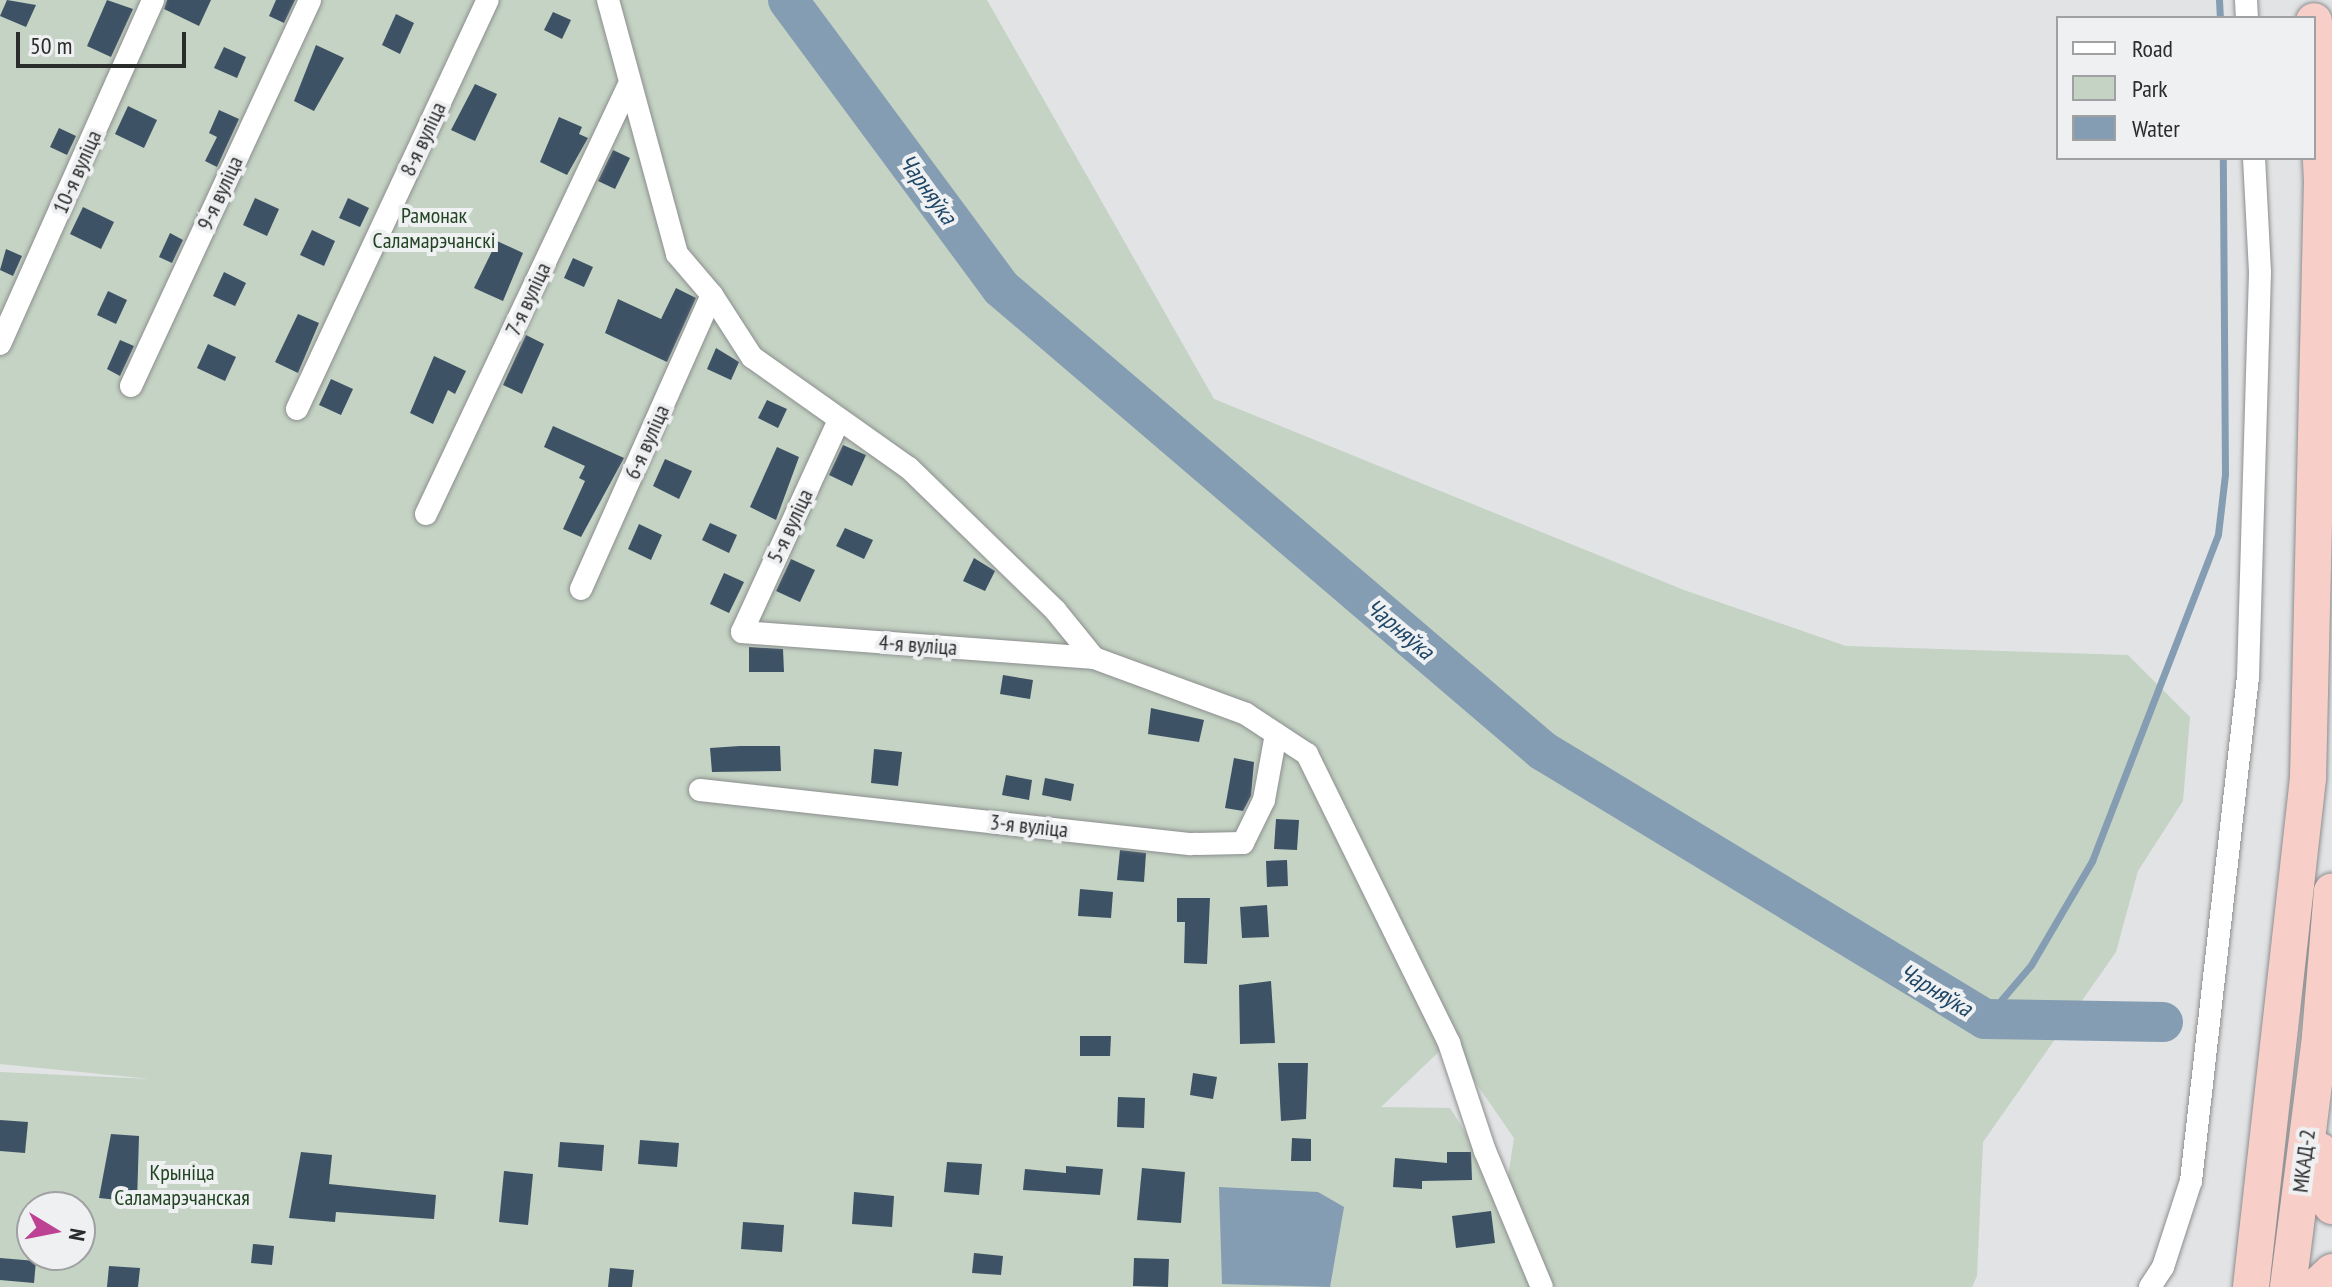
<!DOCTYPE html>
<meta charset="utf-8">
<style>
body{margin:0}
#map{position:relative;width:2332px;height:1287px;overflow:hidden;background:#e2e3e5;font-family:"PT Sans Narrow",sans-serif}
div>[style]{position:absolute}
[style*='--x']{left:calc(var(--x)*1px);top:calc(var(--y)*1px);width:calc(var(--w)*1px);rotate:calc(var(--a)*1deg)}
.green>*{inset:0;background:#c4d3c3}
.water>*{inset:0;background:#859db2}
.stream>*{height:7px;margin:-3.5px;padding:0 3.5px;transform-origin:3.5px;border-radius:3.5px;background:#859db2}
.river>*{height:40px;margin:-20px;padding:0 20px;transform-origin:20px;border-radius:20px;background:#859db2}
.building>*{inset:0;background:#3e5265}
.roads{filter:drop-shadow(0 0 2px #8c8e8f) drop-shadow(0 0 2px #8c8e8f)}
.minor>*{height:22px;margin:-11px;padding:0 11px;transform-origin:11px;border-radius:11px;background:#fff}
.trunk>*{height:36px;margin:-18px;padding:0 18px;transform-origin:18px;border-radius:18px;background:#f8cfc8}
span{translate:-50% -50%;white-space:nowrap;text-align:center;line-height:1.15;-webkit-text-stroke:8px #eff0f2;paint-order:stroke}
.street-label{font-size:22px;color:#2a2b2b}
.park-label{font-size:22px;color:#214422}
.water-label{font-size:24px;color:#1e4666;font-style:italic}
.legend{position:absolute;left:2056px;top:16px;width:260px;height:144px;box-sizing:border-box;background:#eff0f2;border:2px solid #a0a1a2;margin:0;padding:10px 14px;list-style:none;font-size:24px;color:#2a2b2b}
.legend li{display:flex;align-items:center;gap:16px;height:40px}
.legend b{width:40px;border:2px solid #a0a1a2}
.north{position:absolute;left:16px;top:1191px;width:80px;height:80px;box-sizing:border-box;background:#eff0f2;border:2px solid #a0a1a2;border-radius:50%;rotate:100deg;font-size:22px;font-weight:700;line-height:32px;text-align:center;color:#2a2b2b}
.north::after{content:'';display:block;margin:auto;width:28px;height:36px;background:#be4293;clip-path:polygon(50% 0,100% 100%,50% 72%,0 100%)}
.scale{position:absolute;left:16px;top:32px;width:170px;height:36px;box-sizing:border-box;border:4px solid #2a2b2b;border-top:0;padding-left:10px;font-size:24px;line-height:28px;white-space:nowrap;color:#2a2b2b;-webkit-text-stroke:6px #eff0f2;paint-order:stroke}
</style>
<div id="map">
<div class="green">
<i style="clip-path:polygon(evenodd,0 0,987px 0,1214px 399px,1684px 590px,1846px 646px,2128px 655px,2190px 717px,2183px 801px,2138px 871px,2116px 952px,1983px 1142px,1977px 1276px,1972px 1287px,0 1287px,0 1072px,151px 1079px,0 1064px,0 0,1448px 1043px,1514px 1138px,1505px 1196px,1450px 1108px,1381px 1107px,1448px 1043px,0 0,32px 1207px,80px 1207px,80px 1255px,32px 1255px,32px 1207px)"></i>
</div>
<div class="water">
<i style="clip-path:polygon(1219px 1187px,1318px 1192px,1344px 1207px,1330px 1287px,1222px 1284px)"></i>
</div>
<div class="stream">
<i style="--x:2219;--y:0;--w:18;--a:87"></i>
<i style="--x:1985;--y:1019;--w:71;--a:-49.6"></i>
<i style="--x:2031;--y:965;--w:121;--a:-59.6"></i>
<i style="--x:2092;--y:861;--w:350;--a:-68.9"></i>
<i style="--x:2218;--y:534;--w:60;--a:-83.3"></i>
<i style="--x:2225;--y:474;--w:316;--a:-90.4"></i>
</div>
<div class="river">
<i style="--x:788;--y:0;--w:358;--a:53.5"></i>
<i style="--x:1001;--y:288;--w:713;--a:40.51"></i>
<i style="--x:1543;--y:751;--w:517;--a:31.23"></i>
<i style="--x:1985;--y:1019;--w:178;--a:1"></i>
</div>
<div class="building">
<i style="clip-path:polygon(7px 0,36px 5px,26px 27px,0 16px)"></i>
<i style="clip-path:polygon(107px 0,133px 9px,111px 57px,87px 46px)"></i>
<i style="clip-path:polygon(167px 0,211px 0,199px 26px,164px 9px)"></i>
<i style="clip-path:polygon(276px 0,295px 0,284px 23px,269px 16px)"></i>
<i style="clip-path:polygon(553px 12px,571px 20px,562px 39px,544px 30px)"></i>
<i style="clip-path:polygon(396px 14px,414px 23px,400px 54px,382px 45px)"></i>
<i style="clip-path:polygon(316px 45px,344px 58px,314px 111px,294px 101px)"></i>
<i style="clip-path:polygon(224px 47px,246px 57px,237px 78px,214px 68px)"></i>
<i style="clip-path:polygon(475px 84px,497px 94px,475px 141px,451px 130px)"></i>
<i style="clip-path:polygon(128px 106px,157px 120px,144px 148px,115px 134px)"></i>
<i style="clip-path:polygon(219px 110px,239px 119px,217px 167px,205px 161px,217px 137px,209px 133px)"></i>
<i style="clip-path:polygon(559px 117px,582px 127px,579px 134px,588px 138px,567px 175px,540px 162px)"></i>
<i style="clip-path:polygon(59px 128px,76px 136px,67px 155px,50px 147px)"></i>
<i style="clip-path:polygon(613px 150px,630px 158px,615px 189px,598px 181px)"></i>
<i style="clip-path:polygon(255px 198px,279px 209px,267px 236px,243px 225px)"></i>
<i style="clip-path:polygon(348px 198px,369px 208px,360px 227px,339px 218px)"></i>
<i style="clip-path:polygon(83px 207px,114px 222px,101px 249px,70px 234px)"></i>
<i style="clip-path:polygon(312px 230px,335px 241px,324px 266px,300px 255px)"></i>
<i style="clip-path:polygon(170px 233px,183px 240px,172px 263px,159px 257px)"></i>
<i style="clip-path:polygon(497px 241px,523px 253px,503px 301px,474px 288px)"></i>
<i style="clip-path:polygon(6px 249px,22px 256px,13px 276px,0 270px)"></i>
<i style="clip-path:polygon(573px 258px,593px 267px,584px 287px,564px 278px)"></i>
<i style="clip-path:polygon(224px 272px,246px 283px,235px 306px,213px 296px)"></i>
<i style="clip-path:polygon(676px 288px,696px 298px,667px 362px,605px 333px,618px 299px,661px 319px)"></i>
<i style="clip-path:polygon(108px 291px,127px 300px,116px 324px,97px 315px)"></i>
<i style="clip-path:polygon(298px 314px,319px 323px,298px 373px,275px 362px)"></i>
<i style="clip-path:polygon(526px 335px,544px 344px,522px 394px,503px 385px)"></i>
<i style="clip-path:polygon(120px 340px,134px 346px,120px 376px,107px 369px)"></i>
<i style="clip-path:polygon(208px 344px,236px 357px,225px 381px,197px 368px)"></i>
<i style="clip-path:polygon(716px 348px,739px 362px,731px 380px,707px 369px)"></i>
<i style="clip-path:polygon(434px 356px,466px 371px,455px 394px,448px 390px,433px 424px,410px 413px)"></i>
<i style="clip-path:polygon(331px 379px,353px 389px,341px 415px,319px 405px)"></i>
<i style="clip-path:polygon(767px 400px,787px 409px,778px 428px,758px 418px)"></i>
<i style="clip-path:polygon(553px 426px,624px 458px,581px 537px,563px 529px,585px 481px,579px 478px,585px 466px,544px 447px)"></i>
<i style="clip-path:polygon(843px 445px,866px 455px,852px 486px,829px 475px)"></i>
<i style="clip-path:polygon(777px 447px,799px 457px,776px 520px,750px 507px)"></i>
<i style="clip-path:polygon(665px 459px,692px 471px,679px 499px,653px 486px)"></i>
<i style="clip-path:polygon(710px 523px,737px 535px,729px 553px,702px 540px)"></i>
<i style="clip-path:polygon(639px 524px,662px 535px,651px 560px,628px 549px)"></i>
<i style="clip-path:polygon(845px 528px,873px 540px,864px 559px,836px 546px)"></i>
<i style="clip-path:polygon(974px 558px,995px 571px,985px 591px,963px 581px)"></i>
<i style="clip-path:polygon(791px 559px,815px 570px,800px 602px,776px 591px)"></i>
<i style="clip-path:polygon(724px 573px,744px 582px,729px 613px,710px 604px)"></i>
<i style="clip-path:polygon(749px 647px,783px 649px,784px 672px,749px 672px)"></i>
<i style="clip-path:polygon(1003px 675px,1033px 680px,1030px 699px,1000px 694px)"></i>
<i style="clip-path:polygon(1151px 708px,1204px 720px,1199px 742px,1148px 734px)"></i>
<i style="clip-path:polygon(740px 746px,780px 746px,781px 771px,712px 772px,710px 748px)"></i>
<i style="clip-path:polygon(874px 749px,902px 752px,898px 786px,871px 783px)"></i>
<i style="clip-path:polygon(1234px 758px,1254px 762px,1251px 796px,1243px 811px,1225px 808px)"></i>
<i style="clip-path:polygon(1006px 775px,1032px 780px,1029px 800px,1002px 795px)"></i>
<i style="clip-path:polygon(1045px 778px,1074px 784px,1071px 801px,1042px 795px)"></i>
<i style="clip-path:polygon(1276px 819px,1299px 820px,1297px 850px,1274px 849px)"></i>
<i style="clip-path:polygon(1120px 850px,1146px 853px,1144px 882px,1117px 880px)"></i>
<i style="clip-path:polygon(1287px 860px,1288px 886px,1267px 887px,1266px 861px)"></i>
<i style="clip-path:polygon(1080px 889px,1113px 892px,1111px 918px,1078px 916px)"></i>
<i style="clip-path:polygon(1177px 898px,1210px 898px,1207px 964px,1184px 963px,1185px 922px,1177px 922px)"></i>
<i style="clip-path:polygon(1267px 905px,1269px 937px,1242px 938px,1240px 907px)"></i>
<i style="clip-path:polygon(1271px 981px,1275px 1043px,1240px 1044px,1239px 985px)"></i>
<i style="clip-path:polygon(1080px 1036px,1111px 1036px,1110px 1056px,1080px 1056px)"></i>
<i style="clip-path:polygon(1278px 1063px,1308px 1063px,1306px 1119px,1281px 1121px)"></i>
<i style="clip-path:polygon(1193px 1073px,1217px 1077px,1213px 1099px,1190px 1095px)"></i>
<i style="clip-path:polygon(1118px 1097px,1145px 1098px,1144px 1128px,1117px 1127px)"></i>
<i style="clip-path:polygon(0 1120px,28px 1122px,25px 1153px,0 1151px)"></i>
<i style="clip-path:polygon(111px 1134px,139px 1136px,137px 1202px,99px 1198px)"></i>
<i style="clip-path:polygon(1292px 1138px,1311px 1139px,1311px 1161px,1291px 1161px)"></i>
<i style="clip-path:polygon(640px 1140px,679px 1143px,677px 1167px,638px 1164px)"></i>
<i style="clip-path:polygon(560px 1142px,604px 1145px,602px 1171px,558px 1167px)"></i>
<i style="clip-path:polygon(301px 1152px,332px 1155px,329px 1184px,436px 1195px,434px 1219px,336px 1212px,335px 1222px,289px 1218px)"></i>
<i style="clip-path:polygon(1447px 1152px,1471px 1152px,1472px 1180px,1422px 1181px,1422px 1189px,1393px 1187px,1395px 1158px,1447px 1163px)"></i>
<i style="clip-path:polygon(947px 1162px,982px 1164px,979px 1195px,944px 1192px)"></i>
<i style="clip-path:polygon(1066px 1166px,1103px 1169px,1100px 1195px,1023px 1190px,1025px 1169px,1066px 1173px)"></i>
<i style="clip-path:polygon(1142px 1168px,1185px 1172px,1181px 1223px,1137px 1220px)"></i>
<i style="clip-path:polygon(504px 1171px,533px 1174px,528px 1225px,499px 1222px)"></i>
<i style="clip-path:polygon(854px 1192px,894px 1196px,892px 1227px,852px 1224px)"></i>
<i style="clip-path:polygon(1491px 1211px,1495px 1243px,1456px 1248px,1452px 1216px)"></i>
<i style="clip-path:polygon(743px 1222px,784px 1225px,782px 1252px,741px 1249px)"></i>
<i style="clip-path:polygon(253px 1244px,274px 1246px,272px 1265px,251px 1263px)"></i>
<i style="clip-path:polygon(974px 1253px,1003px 1256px,1001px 1275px,972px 1273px)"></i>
<i style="clip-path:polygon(0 1258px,36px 1261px,34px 1283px,0 1280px)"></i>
<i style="clip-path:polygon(1134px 1258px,1169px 1259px,1168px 1287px,1133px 1286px)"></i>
<i style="clip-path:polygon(109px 1266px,140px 1268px,138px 1287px,107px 1287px)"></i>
<i style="clip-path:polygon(610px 1268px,634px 1270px,632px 1287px,608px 1287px)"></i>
</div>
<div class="roads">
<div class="minor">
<i style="--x:608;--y:0;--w:263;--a:74.8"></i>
<i style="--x:677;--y:254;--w:54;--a:49.5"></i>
<i style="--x:712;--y:295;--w:74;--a:57.2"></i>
<i style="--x:752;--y:357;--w:192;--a:35.3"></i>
<i style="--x:909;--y:468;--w:204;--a:44.2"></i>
<i style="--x:1055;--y:610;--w:62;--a:50.9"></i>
<i style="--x:1094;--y:658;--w:162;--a:20.2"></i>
<i style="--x:1246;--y:714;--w:73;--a:33.3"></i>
<i style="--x:1307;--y:754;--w:322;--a:63.8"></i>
<i style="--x:1449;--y:1043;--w:114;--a:71.6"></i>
<i style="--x:1485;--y:1151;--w:147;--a:67.3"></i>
<i style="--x:2246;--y:0;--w:18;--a:87"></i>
<i style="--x:0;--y:344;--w:376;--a:-66"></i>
<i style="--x:131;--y:386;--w:425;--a:-65.1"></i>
<i style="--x:297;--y:409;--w:451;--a:-65"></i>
<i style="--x:839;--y:420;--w:233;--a:114.6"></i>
<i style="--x:742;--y:632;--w:353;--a:4.2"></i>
<i style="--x:426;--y:514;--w:476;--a:-64.7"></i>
<i style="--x:581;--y:589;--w:322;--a:-66"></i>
<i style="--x:700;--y:790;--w:494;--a:6.3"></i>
<i style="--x:1191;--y:844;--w:52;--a:-1.1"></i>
<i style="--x:1243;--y:843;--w:48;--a:-64"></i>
<i style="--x:1264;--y:800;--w:67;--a:-79.7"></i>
<i style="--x:2150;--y:1287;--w:24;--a:-57"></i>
<i style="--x:2163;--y:1267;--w:90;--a:-72"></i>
<i style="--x:2191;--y:1181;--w:507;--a:-83.55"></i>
<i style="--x:2248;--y:677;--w:405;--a:-88.3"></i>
<i style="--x:2260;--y:272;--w:114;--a:-93"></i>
</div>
<div class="trunk">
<i style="--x:2320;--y:1151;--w:41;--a:88.6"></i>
<i style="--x:2321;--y:1192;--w:18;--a:52"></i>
<i style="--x:2251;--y:1287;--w:512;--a:-83.61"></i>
<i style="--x:2308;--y:778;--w:597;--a:-88.66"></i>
<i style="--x:2322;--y:181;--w:160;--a:-92.9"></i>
<i style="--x:2288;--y:1287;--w:253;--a:-82.7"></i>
<i style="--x:2320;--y:1036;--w:145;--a:-85.3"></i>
<i style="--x:2316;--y:1287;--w:22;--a:-43"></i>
</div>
</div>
<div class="street-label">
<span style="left:423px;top:139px;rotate:-65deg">8-я вуліца</span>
<span style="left:77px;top:172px;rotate:-66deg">10-я вуліца</span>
<span style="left:220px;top:193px;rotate:-65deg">9-я вуліца</span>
<span style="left:528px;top:299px;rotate:-65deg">7-я вуліца</span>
<span style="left:647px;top:442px;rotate:-66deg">6-я вуліца</span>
<span style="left:790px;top:526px;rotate:-65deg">5-я вуліца</span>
<span style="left:918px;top:645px;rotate:4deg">4-я вуліца</span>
<span style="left:1029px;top:826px;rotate:6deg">3-я вуліца</span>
<span style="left:2304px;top:1161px;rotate:-83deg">МКАД-2</span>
</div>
<div class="park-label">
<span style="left:434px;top:228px">Рамонак<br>Саламарэчанскі</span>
<span style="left:182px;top:1185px">Крыніца<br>Саламарэчанская</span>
</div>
<div class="water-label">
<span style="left:928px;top:189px;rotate:54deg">Чарняўка</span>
<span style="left:1400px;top:629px;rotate:40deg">Чарняўка</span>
<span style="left:1936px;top:990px;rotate:31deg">Чарняўка</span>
</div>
<ul class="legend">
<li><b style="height:10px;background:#fff"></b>Road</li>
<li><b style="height:22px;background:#c4d3c3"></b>Park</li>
<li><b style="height:22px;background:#859db2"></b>Water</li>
</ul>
<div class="north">N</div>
<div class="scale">50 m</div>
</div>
